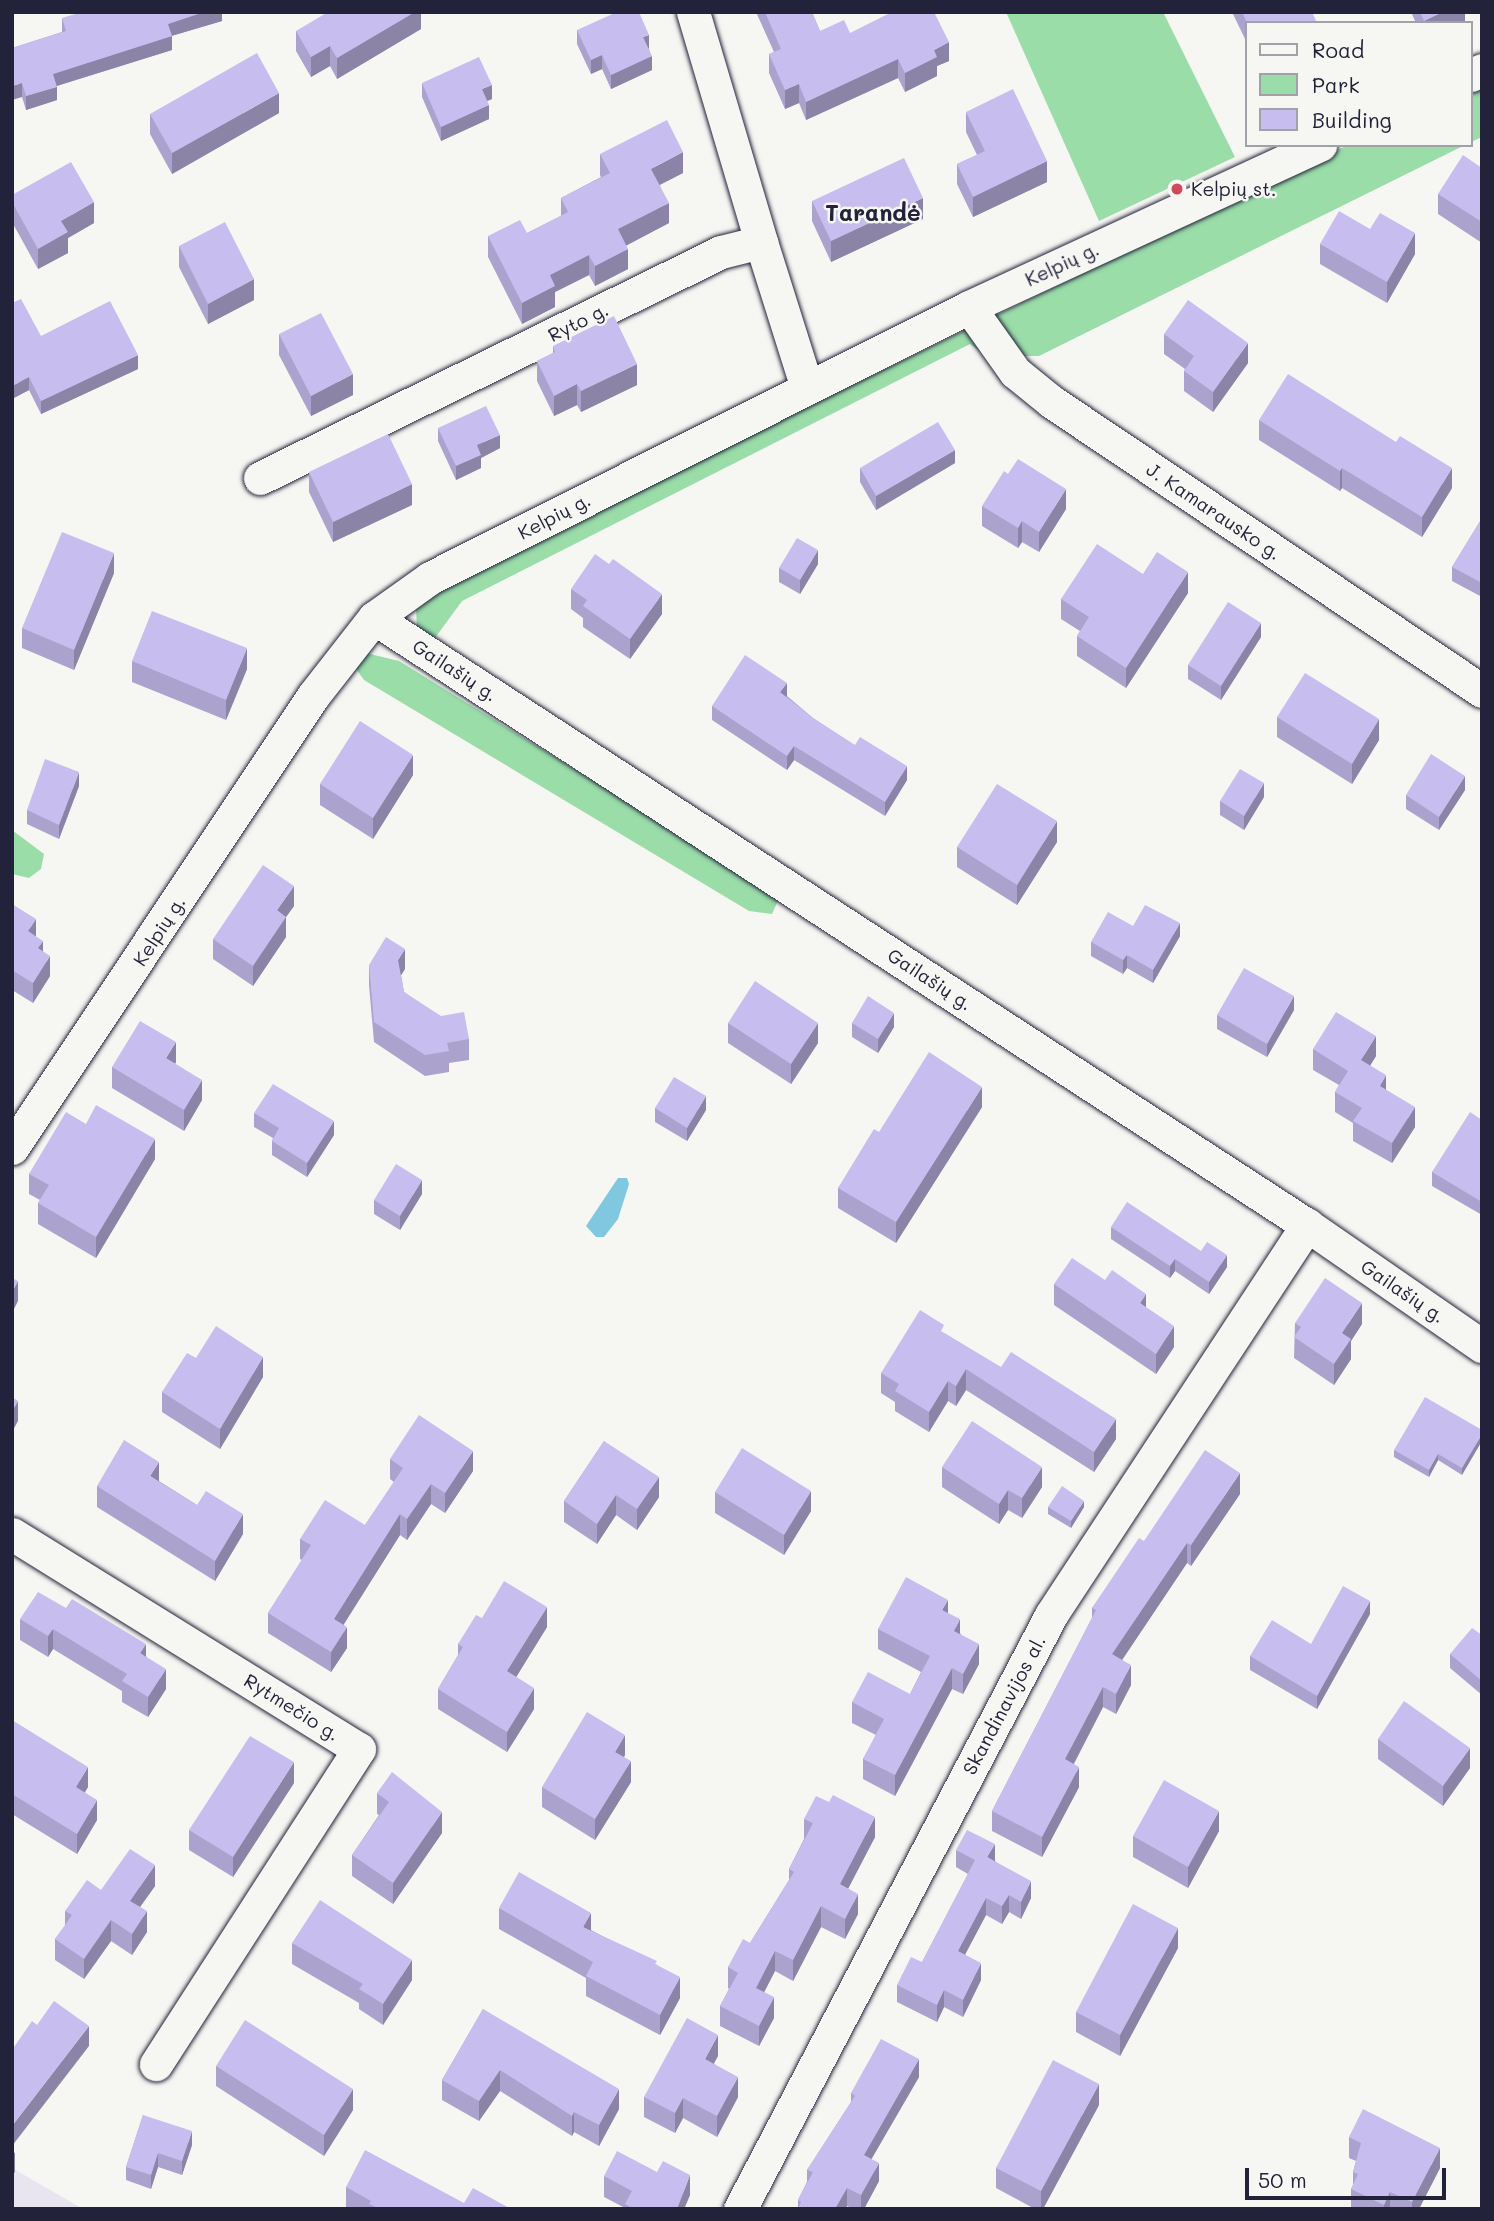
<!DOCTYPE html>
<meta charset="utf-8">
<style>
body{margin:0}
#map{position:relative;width:1494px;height:2221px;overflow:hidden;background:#f6f6f2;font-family:Mali,sans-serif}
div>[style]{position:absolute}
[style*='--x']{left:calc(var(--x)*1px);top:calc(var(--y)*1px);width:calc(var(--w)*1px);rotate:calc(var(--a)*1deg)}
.built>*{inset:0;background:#e8e5f1}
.green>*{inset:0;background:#9adda9}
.water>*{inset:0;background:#7fc8df}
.roads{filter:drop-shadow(0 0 2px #22223b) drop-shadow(0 0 2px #22223b)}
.minor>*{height:33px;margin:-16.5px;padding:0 16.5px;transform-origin:16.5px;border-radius:16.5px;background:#f6f6f2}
.wall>*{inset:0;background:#aba3ce}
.shaded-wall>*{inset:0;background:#8b84a7}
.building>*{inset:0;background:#c7bdef}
.dots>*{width:19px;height:19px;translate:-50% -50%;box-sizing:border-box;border:4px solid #f6f6f2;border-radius:50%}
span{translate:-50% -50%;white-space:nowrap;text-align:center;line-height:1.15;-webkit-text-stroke:5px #f6f6f2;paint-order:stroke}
.poi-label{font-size:19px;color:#22223b}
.left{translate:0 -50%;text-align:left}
.street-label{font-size:19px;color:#22223b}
.quarter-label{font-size:23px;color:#22223b;font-weight:700}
.frame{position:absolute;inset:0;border:14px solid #22223b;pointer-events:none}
.legend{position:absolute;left:1245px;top:21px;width:228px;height:126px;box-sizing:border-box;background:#f6f6f2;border:2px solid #a1a1a9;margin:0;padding:9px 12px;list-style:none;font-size:21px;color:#22223b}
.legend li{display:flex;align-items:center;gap:14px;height:35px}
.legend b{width:35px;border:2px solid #a1a1a9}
.scale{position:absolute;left:1245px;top:2168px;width:201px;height:32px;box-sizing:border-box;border:4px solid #22223b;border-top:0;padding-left:9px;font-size:21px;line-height:24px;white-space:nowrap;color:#22223b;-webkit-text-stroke:5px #f6f6f2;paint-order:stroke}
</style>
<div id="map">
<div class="built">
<i style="clip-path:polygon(12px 2168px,83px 2209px,12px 2209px)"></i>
</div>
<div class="green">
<i style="clip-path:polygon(1006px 12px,1163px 12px,1235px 157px,1099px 221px)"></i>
<i style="clip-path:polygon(1482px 82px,1482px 137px,1471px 142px,1471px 87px)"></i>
<i style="clip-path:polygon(1348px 145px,1465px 145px,1039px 356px,986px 356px,970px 344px,462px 601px,432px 642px,417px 628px,416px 609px,439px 585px)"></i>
<i style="clip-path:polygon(366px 653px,399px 661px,780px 896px,772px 914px,749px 911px,364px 680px,354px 666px)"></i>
<i style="clip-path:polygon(12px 830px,44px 854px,41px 869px,29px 878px,12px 874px)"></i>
</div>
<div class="water">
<i style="clip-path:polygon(618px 1178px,627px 1178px,629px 1184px,618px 1219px,604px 1237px,596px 1237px,586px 1226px)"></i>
</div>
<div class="roads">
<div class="minor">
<i style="--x:693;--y:12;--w:240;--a:73.5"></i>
<i style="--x:1471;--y:75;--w:12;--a:-24"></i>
<i style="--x:969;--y:307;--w:80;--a:54.7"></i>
<i style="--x:1015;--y:372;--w:48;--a:39"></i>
<i style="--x:1052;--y:402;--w:518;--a:33.9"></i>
<i style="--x:260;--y:478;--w:513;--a:-26.12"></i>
<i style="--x:721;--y:252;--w:41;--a:-14"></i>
<i style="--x:761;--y:242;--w:153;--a:72.5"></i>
<i style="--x:374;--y:618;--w:1113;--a:33.05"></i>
<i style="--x:1307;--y:1225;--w:213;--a:34.7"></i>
<i style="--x:12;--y:1148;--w:543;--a:-56.34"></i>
<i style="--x:313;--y:696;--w:99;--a:-52"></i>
<i style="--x:374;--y:618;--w:69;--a:-35.5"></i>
<i style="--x:430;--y:578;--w:603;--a:-26.69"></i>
<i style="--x:969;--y:307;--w:387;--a:-24.8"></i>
<i style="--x:12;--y:1534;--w:408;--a:31.8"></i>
<i style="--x:359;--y:1749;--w:375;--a:122.8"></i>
<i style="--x:740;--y:2209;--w:670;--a:-62.36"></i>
<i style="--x:1051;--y:1615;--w:467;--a:-56.7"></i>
</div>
</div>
<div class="wall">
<i style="clip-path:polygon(222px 12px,222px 21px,171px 36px,172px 50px,57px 86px,57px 100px,26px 110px,22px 97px,12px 48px,62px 32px,62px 18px)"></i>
<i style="clip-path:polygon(421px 12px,421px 29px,337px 79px,330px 66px,311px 77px,296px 51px,296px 31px)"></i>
<i style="clip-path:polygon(756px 12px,812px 12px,820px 31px,850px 33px,949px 61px,937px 66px,937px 76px,905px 92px,898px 78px,806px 120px,799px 103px,785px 109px,769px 73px,769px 54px,774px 52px)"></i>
<i style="clip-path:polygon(1232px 12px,1312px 12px,1247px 23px,1247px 43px)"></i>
<i style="clip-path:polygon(1411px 12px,1465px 12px,1465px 22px,1416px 23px)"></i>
<i style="clip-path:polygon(577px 30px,649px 48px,652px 70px,611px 89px,602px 69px,591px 74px,577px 44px)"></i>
<i style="clip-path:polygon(422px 83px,492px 99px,487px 101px,489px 119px,441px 141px,422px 97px)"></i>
<i style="clip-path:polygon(966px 112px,1047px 182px,973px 217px,957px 184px,957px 164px,977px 155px,966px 132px)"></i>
<i style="clip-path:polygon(279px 113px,172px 174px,150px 134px,150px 114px)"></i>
<i style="clip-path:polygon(600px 154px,683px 173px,660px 185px,669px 223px,626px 245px,628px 269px,595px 286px,589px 275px,555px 292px,555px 307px,522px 324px,488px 257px,488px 236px,527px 233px,561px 216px,561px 198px,601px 177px,600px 175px)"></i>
<i style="clip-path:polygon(1482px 168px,1482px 243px,1438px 214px,1438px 194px)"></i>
<i style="clip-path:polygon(12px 195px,94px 223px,68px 238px,68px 253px,38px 269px,12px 222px)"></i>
<i style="clip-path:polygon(812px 201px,923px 219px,831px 262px,812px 221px)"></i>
<i style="clip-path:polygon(1320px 244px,1415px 254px,1387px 303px,1320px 264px)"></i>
<i style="clip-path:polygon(179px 246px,254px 300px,208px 324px,179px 267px)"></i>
<i style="clip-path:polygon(279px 334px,353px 395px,311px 416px,279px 355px)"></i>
<i style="clip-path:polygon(1164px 334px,1248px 363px,1213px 412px,1184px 391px,1184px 371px,1185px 369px,1164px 354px)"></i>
<i style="clip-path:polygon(41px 336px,138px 369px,41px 414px,29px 390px,12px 399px)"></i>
<i style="clip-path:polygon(553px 346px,637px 385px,581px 412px,577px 405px,554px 416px,537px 381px,537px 361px,553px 353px)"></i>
<i style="clip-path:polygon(1259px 420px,1452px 488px,1422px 537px,1342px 488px,1340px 491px,1259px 440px)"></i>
<i style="clip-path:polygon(438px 428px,500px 448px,481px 458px,481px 468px,456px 480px,438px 441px)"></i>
<i style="clip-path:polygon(955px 463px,876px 510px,860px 482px,860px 468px)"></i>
<i style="clip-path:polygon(309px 472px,412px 505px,333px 542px,309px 492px)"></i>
<i style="clip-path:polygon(982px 506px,1066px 509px,1039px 552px,1022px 542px,1018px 548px,982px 526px)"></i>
<i style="clip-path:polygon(1482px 518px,1482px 597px,1452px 581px,1452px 567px)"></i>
<i style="clip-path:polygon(818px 564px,800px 594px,779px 582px,779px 568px)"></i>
<i style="clip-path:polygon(114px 573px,74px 670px,22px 648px,22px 628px)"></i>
<i style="clip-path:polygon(1143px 574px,1188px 593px,1126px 688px,1077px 656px,1077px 636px,1080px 631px,1061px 619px,1061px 599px)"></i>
<i style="clip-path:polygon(571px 589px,662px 614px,630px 659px,583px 627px,583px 618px,571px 609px)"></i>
<i style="clip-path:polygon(1261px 637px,1221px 700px,1188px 679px,1188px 665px)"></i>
<i style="clip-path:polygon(132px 661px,247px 669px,226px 720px,132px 682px)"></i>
<i style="clip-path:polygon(787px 696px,813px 718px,907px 780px,885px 816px,794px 760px,787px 770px,712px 720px,712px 706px)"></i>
<i style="clip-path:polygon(1277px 717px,1379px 740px,1352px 784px,1277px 737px)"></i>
<i style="clip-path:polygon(413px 775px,373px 839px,320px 805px,320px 784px)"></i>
<i style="clip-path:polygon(79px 786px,59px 839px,27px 824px,27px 810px)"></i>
<i style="clip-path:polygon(1465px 790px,1439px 830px,1406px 809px,1406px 795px)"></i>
<i style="clip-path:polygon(1264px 797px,1244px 830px,1220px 815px,1220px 801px)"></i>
<i style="clip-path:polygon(1482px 841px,1482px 865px,1480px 864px,1480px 843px)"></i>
<i style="clip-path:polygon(1057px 842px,1017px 905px,957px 867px,957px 847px)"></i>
<i style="clip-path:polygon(12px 904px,36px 937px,43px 951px,50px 976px,33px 1003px,12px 990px)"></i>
<i style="clip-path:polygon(294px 906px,286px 917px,286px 937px,253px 986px,213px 959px,213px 939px)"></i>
<i style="clip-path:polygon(1133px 926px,1180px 936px,1153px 983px,1127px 968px,1123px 974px,1091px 956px,1091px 942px)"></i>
<i style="clip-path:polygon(369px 965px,405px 969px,401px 975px,404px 992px,469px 1039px,469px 1060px,449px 1063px,449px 1072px,425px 1076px,374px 1042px,369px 985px)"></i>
<i style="clip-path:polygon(1294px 1010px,1267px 1057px,1217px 1029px,1217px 1015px)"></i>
<i style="clip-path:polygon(728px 1023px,818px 1043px,791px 1084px,728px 1043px)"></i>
<i style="clip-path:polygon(852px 1023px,894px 1027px,878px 1053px,852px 1037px)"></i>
<i style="clip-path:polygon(1313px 1049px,1376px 1056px,1370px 1065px,1386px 1090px,1415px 1127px,1392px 1163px,1353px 1141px,1353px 1123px,1335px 1112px,1335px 1092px,1339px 1085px,1313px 1070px)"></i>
<i style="clip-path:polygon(176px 1062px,175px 1064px,202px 1100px,184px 1131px,112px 1088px,112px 1067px)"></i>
<i style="clip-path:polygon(982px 1107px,896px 1243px,838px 1208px,838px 1188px,879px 1132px)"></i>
<i style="clip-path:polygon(655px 1108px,706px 1110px,687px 1141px,655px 1122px)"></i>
<i style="clip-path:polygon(254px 1113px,334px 1135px,307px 1177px,272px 1155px,272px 1141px,273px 1138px,254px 1127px)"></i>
<i style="clip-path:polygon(1482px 1120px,1482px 1215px,1432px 1186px,1432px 1172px)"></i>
<i style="clip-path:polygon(86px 1124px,155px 1159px,96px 1258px,38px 1224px,38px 1203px,40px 1200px,29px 1194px,29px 1174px)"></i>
<i style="clip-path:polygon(422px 1194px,400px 1230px,374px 1214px,374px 1200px)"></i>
<i style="clip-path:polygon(1111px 1227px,1227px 1267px,1209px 1294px,1175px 1271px,1170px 1278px,1111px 1239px)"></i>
<i style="clip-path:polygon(1054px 1284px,1146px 1307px,1174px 1347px,1156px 1374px,1054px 1305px)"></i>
<i style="clip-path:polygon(1295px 1323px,1362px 1324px,1351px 1341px,1351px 1359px,1334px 1385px,1294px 1358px)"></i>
<i style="clip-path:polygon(944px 1333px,1116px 1439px,1094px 1472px,966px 1390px,956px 1406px,948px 1401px,929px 1432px,895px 1411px,895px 1402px,881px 1393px,881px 1373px)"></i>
<i style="clip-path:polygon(196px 1358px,263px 1377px,220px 1449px,162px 1412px,162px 1392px)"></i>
<i style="clip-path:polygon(1482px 1430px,1462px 1475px,1438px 1460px,1429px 1477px,1394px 1457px,1394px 1450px)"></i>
<i style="clip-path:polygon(604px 1441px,659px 1497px,637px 1530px,616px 1515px,597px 1544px,564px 1522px,564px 1501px)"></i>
<i style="clip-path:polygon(390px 1459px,473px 1471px,445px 1513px,431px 1504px,407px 1540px,400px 1535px,343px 1625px,347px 1648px,331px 1672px,268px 1633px,268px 1613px,302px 1560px,300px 1559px,300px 1539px,365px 1525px,394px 1482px,390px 1479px)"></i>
<i style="clip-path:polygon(942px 1467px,1042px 1487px,1022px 1518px,1008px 1510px,999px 1524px,942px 1487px)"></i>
<i style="clip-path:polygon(159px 1481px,243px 1534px,215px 1581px,97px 1507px,97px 1486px)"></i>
<i style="clip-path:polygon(715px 1492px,811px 1511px,784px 1555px,715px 1513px)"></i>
<i style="clip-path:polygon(1240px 1494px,1191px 1566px,1187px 1563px,1122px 1660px,1131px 1685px,1116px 1714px,1103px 1707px,1074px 1764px,1079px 1787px,1042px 1857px,992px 1831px,992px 1811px,1092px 1618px,1092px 1608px,1144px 1541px)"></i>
<i style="clip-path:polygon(1048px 1507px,1084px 1507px,1071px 1528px,1048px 1514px)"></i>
<i style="clip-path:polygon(948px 1613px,979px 1664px,963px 1694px,952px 1689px,895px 1796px,863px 1779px,863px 1759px,876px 1735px,852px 1723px,852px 1702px,910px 1694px,921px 1672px,878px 1649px,878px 1629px)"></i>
<i style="clip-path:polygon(1370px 1614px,1317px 1709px,1250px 1670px,1250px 1656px,1311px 1644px)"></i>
<i style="clip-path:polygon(482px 1618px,547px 1627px,516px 1677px,534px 1709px,507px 1752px,438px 1709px,438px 1689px,458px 1655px,458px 1644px)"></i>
<i style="clip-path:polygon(20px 1619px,146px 1656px,166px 1689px,148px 1717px,122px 1702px,122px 1691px,53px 1649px,48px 1657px,20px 1640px)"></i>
<i style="clip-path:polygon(1482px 1635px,1482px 1695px,1450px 1668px,1450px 1654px)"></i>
<i style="clip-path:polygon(12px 1720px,88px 1787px,85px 1792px,97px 1820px,77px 1854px,12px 1814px)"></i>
<i style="clip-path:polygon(1378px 1739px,1470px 1768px,1443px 1806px,1378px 1759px)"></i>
<i style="clip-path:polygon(625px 1755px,624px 1757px,631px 1782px,595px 1840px,542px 1807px,542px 1787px)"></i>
<i style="clip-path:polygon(294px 1783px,233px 1877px,189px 1850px,189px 1830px)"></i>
<i style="clip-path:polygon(377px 1793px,442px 1833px,393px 1904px,352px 1876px,352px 1855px,379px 1815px,377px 1814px)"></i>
<i style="clip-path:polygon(804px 1819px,875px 1837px,848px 1889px,858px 1914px,845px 1939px,821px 1927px,793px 1981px,775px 1971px,764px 1992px,774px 2018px,759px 2046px,720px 2026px,720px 2006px,729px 1989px,728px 1988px,728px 1967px,750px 1943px,789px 1880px,789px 1869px,804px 1839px)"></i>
<i style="clip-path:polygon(1219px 1831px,1188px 1888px,1133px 1857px,1133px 1836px)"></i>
<i style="clip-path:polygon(956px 1850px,995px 1861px,1031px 1898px,1021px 1919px,1009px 1912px,1002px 1924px,986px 1915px,965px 1954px,981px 1980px,963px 2017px,944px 2007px,937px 2022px,897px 2002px,897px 1985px,922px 1962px,968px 1874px,956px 1867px)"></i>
<i style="clip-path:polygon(155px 1886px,140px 1907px,147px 1932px,132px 1955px,111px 1941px,84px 1979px,55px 1960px,55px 1939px,65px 1926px,65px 1911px,101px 1890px)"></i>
<i style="clip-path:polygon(499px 1908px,591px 1930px,657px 1965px,680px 1998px,660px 2035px,586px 1996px,586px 1978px,499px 1929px)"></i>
<i style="clip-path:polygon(292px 1943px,412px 1980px,383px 2025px,359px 2009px,359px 2003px,292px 1964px)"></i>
<i style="clip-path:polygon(1178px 1948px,1120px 2056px,1076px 2032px,1076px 2012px)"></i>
<i style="clip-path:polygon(483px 2009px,619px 2109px,599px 2146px,574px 2132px,572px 2136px,500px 2091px,479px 2121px,442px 2100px,442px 2080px)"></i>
<i style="clip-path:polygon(718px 2056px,714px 2063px,738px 2097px,717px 2137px,683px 2118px,675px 2133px,644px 2117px,644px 2097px)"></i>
<i style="clip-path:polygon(216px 2066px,353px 2110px,324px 2156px,216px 2086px)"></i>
<i style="clip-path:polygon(919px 2077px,871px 2159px,879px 2181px,864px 2209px,853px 2209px,847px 2206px,845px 2209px,798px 2209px,798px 2200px,807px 2182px,807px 2170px,851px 2102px,851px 2093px)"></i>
<i style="clip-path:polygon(1099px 2105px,1043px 2209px,1035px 2209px,996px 2188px,996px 2168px)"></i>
<i style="clip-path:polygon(143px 2115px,192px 2145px,182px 2175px,158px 2167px,151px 2189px,126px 2180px,126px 2167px)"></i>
<i style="clip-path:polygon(1349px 2137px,1440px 2168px,1419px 2209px,1351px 2209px,1351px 2189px,1353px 2185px,1353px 2172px,1356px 2161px,1349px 2158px)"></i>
<i style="clip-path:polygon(604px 2176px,690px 2195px,684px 2209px,625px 2209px,625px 2208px,604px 2197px)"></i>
<i style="clip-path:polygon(346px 2187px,464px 2203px,511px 2209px,349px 2209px,346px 2207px)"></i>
</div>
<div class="shaded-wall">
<i style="clip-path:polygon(204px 12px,222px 12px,222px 21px,168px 37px,168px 24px)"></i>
<i style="clip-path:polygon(415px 12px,421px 12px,421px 29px,337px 79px,337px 58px)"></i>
<i style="clip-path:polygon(1443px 12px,1465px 12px,1465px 22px,1424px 23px,1424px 21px)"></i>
<i style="clip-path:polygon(649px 35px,649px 48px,643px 51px,643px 37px)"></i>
<i style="clip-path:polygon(172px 36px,172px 50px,53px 87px,53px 74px)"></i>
<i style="clip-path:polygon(949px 42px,949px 61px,937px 66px,937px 76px,905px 92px,905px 73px,934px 50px)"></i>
<i style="clip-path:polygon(330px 46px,330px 66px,311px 77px,311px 57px)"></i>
<i style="clip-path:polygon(602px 55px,602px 69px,591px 74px,591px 60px)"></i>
<i style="clip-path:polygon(652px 56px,652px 70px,611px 89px,611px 75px)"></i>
<i style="clip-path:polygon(898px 59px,898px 78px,806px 120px,806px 102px)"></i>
<i style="clip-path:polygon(22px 83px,22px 97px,12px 100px,12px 86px)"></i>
<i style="clip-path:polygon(799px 84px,799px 103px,785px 109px,785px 90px)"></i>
<i style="clip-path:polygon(492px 85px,492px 99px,482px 103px,482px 89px)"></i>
<i style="clip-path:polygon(57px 87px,57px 100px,26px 110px,26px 96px)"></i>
<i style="clip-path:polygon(279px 93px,279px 113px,172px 174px,172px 153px)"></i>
<i style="clip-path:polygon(489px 105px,489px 119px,441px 141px,441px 127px)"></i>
<i style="clip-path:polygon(683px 152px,683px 173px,651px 189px,651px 169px)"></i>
<i style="clip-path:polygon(1047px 161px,1047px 182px,973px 217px,973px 197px)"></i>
<i style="clip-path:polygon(923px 198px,923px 219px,831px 262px,831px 241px)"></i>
<i style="clip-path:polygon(94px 202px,94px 223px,68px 238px,68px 253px,38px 269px,38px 249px,61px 221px)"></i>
<i style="clip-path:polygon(669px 203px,669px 223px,618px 250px,618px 229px)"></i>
<i style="clip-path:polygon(1415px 233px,1415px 254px,1387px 303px,1387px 282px)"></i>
<i style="clip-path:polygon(628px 249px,628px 269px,595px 286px,595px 266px)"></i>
<i style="clip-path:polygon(589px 255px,589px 275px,555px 292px,555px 307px,522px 324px,522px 303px,550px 275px)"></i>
<i style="clip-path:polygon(254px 279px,254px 300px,208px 324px,208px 304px)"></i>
<i style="clip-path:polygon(1248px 343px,1248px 363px,1213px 412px,1213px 392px)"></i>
<i style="clip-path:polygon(138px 355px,138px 369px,41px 414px,41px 401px)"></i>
<i style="clip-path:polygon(637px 364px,637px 385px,581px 412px,581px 391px)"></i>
<i style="clip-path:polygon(353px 374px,353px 395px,311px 416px,311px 396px)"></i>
<i style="clip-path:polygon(29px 377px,29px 390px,12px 399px,12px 386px)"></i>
<i style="clip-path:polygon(577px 384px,577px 405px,554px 416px,554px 396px)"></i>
<i style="clip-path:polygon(500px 435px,500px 448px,481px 458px,481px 468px,456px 480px,456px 466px,477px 445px)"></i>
<i style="clip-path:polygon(955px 450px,955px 463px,876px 510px,876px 496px)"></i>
<i style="clip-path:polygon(1342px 468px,1342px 488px,1340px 491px,1340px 471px)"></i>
<i style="clip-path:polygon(1452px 468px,1452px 488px,1422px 537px,1422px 517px)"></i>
<i style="clip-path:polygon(412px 484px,412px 505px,333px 542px,333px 522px)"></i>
<i style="clip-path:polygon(1066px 489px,1066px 509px,1039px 552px,1039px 532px)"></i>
<i style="clip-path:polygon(1022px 521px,1022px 542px,1018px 548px,1018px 528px)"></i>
<i style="clip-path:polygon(818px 550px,818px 564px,800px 594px,800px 580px)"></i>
<i style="clip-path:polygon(114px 553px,114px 573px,74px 670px,74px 650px)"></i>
<i style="clip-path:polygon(1188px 572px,1188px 593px,1126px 688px,1126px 668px)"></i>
<i style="clip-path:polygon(662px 594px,662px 614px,630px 659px,630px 639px)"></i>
<i style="clip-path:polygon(1261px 623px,1261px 637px,1221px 700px,1221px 686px)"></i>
<i style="clip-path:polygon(247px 648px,247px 669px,226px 720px,226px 700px)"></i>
<i style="clip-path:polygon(787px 683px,787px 696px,780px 706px,780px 692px)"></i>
<i style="clip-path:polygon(1379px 719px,1379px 740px,1352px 784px,1352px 764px)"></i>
<i style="clip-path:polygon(794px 746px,794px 760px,787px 770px,787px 756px)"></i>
<i style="clip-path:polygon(413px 755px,413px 775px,373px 839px,373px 818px)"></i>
<i style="clip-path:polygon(907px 766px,907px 780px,885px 816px,885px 802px)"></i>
<i style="clip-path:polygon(79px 772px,79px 786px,59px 839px,59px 825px)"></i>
<i style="clip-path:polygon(1465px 776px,1465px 790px,1439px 830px,1439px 817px)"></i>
<i style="clip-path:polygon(1264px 783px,1264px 797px,1244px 830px,1244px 816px)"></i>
<i style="clip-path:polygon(1057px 821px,1057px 842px,1017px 905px,1017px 885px)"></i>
<i style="clip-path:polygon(294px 886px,294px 906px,286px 917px,286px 937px,253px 986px,253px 966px,277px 910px)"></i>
<i style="clip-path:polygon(36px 919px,36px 940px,28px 931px)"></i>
<i style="clip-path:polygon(1180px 923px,1180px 936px,1153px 983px,1153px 970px)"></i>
<i style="clip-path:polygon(43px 941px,43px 961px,38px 948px)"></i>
<i style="clip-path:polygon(405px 949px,405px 969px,398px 980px,398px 960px)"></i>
<i style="clip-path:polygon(1127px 955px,1127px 968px,1123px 974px,1123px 960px)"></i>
<i style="clip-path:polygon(50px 956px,50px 976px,33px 1003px,33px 983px)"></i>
<i style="clip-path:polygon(1294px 996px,1294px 1010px,1267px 1057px,1267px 1044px)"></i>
<i style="clip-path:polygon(894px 1013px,894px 1027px,878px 1053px,878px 1039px)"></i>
<i style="clip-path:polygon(818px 1023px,818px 1043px,791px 1084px,791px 1064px)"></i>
<i style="clip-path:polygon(1376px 1036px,1376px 1056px,1361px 1081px,1361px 1060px)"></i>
<i style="clip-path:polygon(176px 1042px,176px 1062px,166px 1079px,166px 1058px)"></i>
<i style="clip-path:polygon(1386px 1075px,1386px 1095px,1380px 1086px)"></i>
<i style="clip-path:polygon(202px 1080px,202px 1100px,184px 1131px,184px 1110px)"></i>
<i style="clip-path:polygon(982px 1087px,982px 1107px,896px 1243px,896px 1222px)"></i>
<i style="clip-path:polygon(706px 1096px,706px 1110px,687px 1141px,687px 1128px)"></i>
<i style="clip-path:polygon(1415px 1107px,1415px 1127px,1392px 1163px,1392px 1143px)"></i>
<i style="clip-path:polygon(334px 1121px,334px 1135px,307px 1177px,307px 1163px)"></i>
<i style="clip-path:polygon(155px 1139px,155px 1159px,96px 1258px,96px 1237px)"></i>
<i style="clip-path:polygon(422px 1180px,422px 1194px,400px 1230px,400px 1216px)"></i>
<i style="clip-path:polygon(1227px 1255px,1227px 1267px,1209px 1294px,1209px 1282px)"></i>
<i style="clip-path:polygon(1175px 1259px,1175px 1271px,1170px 1278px,1170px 1266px)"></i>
<i style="clip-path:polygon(18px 1281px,18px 1301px,13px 1311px,12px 1327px,12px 1292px)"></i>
<i style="clip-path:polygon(1146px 1294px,1146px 1314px,1140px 1303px)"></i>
<i style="clip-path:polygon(1362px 1303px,1362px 1324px,1351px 1341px,1351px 1359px,1334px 1385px,1334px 1364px,1342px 1333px)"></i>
<i style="clip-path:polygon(1174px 1326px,1174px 1347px,1156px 1374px,1156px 1354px)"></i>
<i style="clip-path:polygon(263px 1357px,263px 1377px,220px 1449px,220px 1429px)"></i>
<i style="clip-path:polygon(966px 1369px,966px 1390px,956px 1406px,956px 1386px)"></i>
<i style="clip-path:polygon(948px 1381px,948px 1401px,929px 1432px,929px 1412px)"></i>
<i style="clip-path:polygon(18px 1401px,18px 1421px,12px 1432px,12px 1411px)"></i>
<i style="clip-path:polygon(1116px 1419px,1116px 1439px,1094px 1472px,1094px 1452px)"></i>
<i style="clip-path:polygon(1482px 1434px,1482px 1441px,1462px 1475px,1462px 1468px)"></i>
<i style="clip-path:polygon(473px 1451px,473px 1471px,445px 1513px,445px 1493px)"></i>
<i style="clip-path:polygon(1438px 1454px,1438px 1460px,1429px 1477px,1429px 1470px)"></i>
<i style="clip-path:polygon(159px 1462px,159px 1482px,150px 1476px)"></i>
<i style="clip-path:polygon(1042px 1467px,1042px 1487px,1022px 1518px,1022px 1498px)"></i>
<i style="clip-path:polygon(1240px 1473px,1240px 1494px,1191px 1566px,1191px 1545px)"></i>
<i style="clip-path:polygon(659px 1477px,659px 1497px,637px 1530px,637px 1509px)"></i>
<i style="clip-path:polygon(431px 1484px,431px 1504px,407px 1540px,407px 1519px)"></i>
<i style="clip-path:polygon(1008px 1490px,1008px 1510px,999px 1524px,999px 1504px)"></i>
<i style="clip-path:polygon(811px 1491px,811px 1511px,784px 1555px,784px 1535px)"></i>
<i style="clip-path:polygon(616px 1495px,616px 1515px,597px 1544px,597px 1524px)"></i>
<i style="clip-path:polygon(1084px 1501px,1084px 1507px,1071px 1528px,1071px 1521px)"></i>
<i style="clip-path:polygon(243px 1514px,243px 1534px,215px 1581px,215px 1561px)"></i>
<i style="clip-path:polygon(400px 1514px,400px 1535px,334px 1640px,334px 1619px)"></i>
<i style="clip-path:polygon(1187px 1543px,1187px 1563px,1112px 1675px,1112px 1654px)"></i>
<i style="clip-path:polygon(948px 1600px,948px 1620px,942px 1610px)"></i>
<i style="clip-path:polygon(1370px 1601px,1370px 1614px,1317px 1709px,1317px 1696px)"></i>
<i style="clip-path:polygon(547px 1607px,547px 1627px,507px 1692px,507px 1671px)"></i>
<i style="clip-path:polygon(960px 1619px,960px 1640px,954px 1631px)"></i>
<i style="clip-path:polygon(347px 1627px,347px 1648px,331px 1672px,331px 1652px)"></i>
<i style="clip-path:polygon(53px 1629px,53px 1649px,48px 1657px,48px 1636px)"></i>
<i style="clip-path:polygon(146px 1644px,146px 1664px,140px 1653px)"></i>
<i style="clip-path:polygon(979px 1644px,979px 1664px,963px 1694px,963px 1674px)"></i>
<i style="clip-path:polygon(1131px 1665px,1131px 1685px,1116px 1714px,1116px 1694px)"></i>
<i style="clip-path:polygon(952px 1668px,952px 1689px,895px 1796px,895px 1775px)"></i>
<i style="clip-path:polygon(166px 1669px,166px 1689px,148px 1717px,148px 1697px)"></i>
<i style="clip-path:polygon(1103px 1687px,1103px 1707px,1065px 1780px,1065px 1759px)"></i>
<i style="clip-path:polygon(534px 1688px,534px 1709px,507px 1752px,507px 1732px)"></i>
<i style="clip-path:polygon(625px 1735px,625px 1755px,615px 1772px,615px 1752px)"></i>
<i style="clip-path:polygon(1470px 1748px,1470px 1768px,1443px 1806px,1443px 1786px)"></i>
<i style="clip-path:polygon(631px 1761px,631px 1782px,595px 1840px,595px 1819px)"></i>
<i style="clip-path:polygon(294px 1762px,294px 1783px,233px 1877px,233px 1857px)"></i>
<i style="clip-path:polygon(88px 1767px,88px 1787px,76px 1807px,76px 1787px)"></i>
<i style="clip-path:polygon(1079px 1767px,1079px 1787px,1042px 1857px,1042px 1837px)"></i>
<i style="clip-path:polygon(97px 1800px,97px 1820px,77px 1854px,77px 1834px)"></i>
<i style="clip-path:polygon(1219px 1811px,1219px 1831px,1188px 1888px,1188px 1867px)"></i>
<i style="clip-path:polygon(442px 1812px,442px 1833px,393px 1904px,393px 1883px)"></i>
<i style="clip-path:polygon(875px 1817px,875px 1837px,840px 1904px,840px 1884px)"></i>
<i style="clip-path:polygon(995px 1844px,995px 1862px,987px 1857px)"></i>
<i style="clip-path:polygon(155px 1865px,155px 1886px,130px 1921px,130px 1901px)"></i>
<i style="clip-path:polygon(1031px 1881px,1031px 1898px,1021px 1919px,1021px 1902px)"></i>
<i style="clip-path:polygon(858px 1894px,858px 1914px,845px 1939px,845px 1919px)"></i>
<i style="clip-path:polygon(1009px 1895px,1009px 1912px,1002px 1924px,1002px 1906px)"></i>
<i style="clip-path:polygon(986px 1898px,986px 1915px,958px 1968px,958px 1951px)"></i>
<i style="clip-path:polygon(821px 1906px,821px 1927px,793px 1981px,793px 1960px)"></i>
<i style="clip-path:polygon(147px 1911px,147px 1932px,132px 1955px,132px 1934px)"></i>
<i style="clip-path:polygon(591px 1913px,591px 1933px,583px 1927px)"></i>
<i style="clip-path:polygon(111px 1920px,111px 1941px,84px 1979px,84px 1959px)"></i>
<i style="clip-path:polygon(1178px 1928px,1178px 1948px,1120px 2056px,1120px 2035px)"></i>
<i style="clip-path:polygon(775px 1951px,775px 1971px,756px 2008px,756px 1988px)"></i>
<i style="clip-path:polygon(412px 1960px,412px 1980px,383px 2025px,383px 2004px)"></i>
<i style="clip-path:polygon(981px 1963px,981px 1980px,963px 2017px,963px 2000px)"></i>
<i style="clip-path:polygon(680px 1977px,680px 1998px,660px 2035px,660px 2015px)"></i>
<i style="clip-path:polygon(944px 1990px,944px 2007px,937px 2022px,937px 2005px)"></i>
<i style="clip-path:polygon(774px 1997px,774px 2018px,759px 2046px,759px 2026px)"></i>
<i style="clip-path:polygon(89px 2026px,89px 2046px,12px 2146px,12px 2126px)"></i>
<i style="clip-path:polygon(718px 2035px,718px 2056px,705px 2079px,705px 2059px)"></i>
<i style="clip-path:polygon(919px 2059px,919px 2077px,864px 2172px,864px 2155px)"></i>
<i style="clip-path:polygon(500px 2070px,500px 2091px,479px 2121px,479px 2101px)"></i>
<i style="clip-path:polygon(738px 2077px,738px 2097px,717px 2137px,717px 2116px)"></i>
<i style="clip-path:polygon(1099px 2084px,1099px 2105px,1043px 2209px,1041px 2209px,1041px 2191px)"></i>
<i style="clip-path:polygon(353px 2089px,353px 2110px,324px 2156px,324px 2135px)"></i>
<i style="clip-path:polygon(619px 2089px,619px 2109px,599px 2146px,599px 2125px)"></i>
<i style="clip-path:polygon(683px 2098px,683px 2118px,675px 2133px,675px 2113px)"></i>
<i style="clip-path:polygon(574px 2112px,574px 2132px,572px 2136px,572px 2116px)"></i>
<i style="clip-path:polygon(192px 2131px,192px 2145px,182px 2175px,182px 2161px)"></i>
<i style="clip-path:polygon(1440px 2148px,1440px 2168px,1419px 2209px,1412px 2209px,1412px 2202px)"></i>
<i style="clip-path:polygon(15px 2152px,15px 2172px,12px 2176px,12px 2156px)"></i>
<i style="clip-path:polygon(158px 2153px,158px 2167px,151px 2189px,151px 2175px)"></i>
<i style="clip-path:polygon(879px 2163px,879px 2181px,864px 2209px,861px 2209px,861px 2195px)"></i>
<i style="clip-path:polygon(690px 2175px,690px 2195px,684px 2209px,677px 2209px)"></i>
<i style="clip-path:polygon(847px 2188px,847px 2206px,845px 2209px,835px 2209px)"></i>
<i style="clip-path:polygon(1390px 2192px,1390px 2209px,1384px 2209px,1384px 2205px)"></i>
</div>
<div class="building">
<i style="clip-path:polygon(82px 12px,204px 12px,168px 24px,172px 36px,53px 74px,57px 87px,26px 96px,22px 83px,12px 86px,12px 48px,66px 31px,62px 18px)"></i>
<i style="clip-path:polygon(328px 12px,415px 12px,337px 58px,330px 46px,311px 57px,296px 31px)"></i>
<i style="clip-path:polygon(617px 12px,639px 12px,649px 35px,643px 37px,652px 56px,611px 75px,602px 55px,591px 60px,577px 30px)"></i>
<i style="clip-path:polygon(765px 12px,812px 12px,820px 31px,844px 20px,850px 33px,892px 12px,934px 12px,949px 42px,934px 50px,937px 57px,905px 73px,898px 59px,806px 102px,799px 84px,785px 90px,769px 54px,781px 49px)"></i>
<i style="clip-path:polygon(1242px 12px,1312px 12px,1317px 23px,1247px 23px)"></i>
<i style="clip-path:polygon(1420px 12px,1443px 12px,1424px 21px)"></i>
<i style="clip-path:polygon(257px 53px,279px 93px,172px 153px,150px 114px)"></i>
<i style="clip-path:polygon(479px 57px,492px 85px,482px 89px,489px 105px,441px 127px,422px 83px)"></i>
<i style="clip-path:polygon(1013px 89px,1047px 161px,973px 197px,957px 164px,985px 151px,966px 112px)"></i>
<i style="clip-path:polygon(667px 120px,683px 152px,651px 169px,669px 203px,618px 229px,628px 249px,595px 266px,589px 255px,550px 275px,555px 286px,522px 303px,488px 236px,520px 220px,527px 233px,568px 212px,561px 198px,610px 173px,600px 154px)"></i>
<i style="clip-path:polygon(1463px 155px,1482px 168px,1482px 222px,1438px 194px)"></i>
<i style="clip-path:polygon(904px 158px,923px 198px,831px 241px,812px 201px)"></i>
<i style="clip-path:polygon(71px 162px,94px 202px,61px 221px,68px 232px,38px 249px,12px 202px,12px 195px)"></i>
<i style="clip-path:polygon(1339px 211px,1370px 229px,1380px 213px,1415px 233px,1387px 282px,1320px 244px)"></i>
<i style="clip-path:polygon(225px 222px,254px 279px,208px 304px,179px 246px)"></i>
<i style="clip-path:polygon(21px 299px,41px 336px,110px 301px,138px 355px,41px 401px,29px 377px,12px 386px,12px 303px)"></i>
<i style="clip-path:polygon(1188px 300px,1248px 343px,1213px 392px,1184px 371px,1194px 356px,1164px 334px)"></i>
<i style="clip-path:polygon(321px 313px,353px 374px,311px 396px,279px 334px)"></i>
<i style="clip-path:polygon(614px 316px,637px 364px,581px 391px,577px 384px,554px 396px,537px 361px,555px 352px,553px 346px)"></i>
<i style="clip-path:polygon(1288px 374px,1396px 442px,1400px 436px,1452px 468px,1422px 517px,1342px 468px,1340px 471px,1259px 420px)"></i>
<i style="clip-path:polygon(486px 406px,500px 435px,477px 445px,481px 455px,456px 466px,438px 428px)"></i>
<i style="clip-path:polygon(938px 422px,955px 450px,876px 496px,860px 468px)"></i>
<i style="clip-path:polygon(388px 434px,412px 484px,333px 522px,309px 472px)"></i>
<i style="clip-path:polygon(1018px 459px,1066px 489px,1039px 532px,1022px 521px,1018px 528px,982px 506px,1004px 471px,1008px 474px)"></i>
<i style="clip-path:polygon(1482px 518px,1482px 583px,1452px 567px)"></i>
<i style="clip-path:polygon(62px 532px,114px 553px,74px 650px,22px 628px)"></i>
<i style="clip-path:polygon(797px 538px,818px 550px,800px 580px,779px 568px)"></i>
<i style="clip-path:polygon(1097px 544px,1143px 574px,1157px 552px,1188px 572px,1126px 668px,1077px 636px,1089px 617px,1061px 599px)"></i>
<i style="clip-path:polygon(595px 554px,609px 564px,613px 559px,662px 594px,630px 639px,583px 606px,587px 600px,571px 589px)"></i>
<i style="clip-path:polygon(1228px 602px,1261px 623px,1221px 686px,1188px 665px)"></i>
<i style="clip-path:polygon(152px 611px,247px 648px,226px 700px,132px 661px)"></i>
<i style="clip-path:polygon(745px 655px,787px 683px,780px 692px,813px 718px,855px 745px,860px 737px,907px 766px,885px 802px,794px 746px,787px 756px,712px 706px)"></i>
<i style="clip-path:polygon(1305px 673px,1379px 719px,1352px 764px,1277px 717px)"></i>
<i style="clip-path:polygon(360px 721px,413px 755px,373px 818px,320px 784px)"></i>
<i style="clip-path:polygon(1431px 754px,1465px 776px,1439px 817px,1406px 795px)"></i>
<i style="clip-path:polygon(45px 759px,79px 772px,59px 825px,27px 810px)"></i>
<i style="clip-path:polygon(1240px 769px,1264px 783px,1244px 816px,1220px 801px)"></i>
<i style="clip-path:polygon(997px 784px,1057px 821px,1017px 885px,957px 847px)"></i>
<i style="clip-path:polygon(263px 865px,294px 886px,277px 910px,286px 917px,253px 966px,213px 939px)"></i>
<i style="clip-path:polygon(12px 904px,36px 919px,28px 931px,43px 941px,38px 948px,50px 956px,33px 983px,12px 970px)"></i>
<i style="clip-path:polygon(1145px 905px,1180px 923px,1153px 970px,1127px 955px,1123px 960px,1091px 942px,1108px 912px,1133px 926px)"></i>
<i style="clip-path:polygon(386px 937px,405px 949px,398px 960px,404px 992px,441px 1016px,464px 1012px,469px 1039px,447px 1043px,449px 1051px,425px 1055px,374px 1022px,369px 965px)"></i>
<i style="clip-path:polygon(1244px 968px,1294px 996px,1267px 1044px,1217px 1015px)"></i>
<i style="clip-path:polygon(755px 981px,818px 1023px,791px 1064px,728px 1023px)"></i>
<i style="clip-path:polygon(868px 996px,894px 1013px,878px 1039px,852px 1023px)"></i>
<i style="clip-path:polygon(1336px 1012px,1376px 1036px,1361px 1060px,1386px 1075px,1380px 1086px,1415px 1107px,1392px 1143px,1353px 1121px,1362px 1108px,1335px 1092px,1348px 1071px,1313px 1049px)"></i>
<i style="clip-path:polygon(140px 1021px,176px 1042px,166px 1058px,202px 1080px,184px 1110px,112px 1067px)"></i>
<i style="clip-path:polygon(929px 1052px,982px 1087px,896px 1222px,838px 1188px,874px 1129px,879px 1132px)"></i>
<i style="clip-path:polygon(674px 1077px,706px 1096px,687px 1128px,655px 1108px)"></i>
<i style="clip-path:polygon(273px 1084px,334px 1121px,307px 1163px,272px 1141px,279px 1128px,254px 1113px)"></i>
<i style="clip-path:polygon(96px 1105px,155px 1139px,96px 1237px,38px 1203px,49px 1185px,29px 1174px,66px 1112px,86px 1124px)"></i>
<i style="clip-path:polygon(1470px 1112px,1482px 1120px,1482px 1202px,1432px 1172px)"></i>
<i style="clip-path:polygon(396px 1164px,422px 1180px,400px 1216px,374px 1200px)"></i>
<i style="clip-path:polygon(1127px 1202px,1201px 1251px,1207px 1242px,1227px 1255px,1209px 1282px,1175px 1259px,1170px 1266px,1111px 1227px)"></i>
<i style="clip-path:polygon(1072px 1258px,1105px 1280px,1112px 1270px,1146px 1294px,1140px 1303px,1174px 1326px,1156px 1354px,1054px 1284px)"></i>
<i style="clip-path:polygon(12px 1278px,18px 1281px,12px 1292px)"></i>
<i style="clip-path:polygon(1325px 1278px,1362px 1303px,1342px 1333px,1351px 1339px,1334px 1364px,1294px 1337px,1301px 1327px,1295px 1323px)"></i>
<i style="clip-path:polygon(920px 1310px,944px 1325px,941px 1331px,1001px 1367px,1011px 1352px,1116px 1419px,1094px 1452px,966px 1369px,956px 1386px,948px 1381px,929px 1412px,895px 1391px,899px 1384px,881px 1373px)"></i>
<i style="clip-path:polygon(216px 1326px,263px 1357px,220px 1429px,162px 1392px,187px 1353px,196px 1358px)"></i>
<i style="clip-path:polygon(12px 1397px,18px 1401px,12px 1411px)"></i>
<i style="clip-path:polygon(1425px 1397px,1482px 1430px,1482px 1434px,1462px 1468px,1438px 1454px,1429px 1470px,1394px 1450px)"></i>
<i style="clip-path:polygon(419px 1415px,473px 1451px,445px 1493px,431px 1484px,407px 1519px,400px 1514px,334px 1619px,347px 1627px,331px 1652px,268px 1613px,311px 1545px,300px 1539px,325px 1500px,365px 1525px,403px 1468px,390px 1459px)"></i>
<i style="clip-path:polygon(972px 1421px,1042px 1467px,1022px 1498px,1008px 1490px,999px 1504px,942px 1467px)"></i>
<i style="clip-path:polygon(124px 1440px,159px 1462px,150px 1476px,197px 1505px,206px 1491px,243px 1514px,215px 1561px,97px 1486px)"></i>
<i style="clip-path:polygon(604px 1441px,659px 1477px,637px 1509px,616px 1495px,597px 1524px,564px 1501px)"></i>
<i style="clip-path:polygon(742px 1448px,811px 1491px,784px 1535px,715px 1492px)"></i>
<i style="clip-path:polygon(1205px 1450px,1240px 1473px,1191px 1545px,1187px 1543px,1112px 1654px,1131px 1665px,1116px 1694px,1103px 1687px,1065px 1759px,1079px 1767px,1042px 1837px,992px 1811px,1096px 1610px,1092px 1608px,1139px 1538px,1144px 1541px)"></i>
<i style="clip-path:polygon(1062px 1486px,1084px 1501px,1071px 1521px,1048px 1507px)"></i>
<i style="clip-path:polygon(906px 1577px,948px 1600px,942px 1610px,960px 1619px,954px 1631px,979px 1644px,963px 1674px,952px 1668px,895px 1775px,863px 1759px,884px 1719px,852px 1702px,868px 1672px,910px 1694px,930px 1656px,878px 1629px)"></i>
<i style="clip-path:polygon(504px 1581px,547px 1607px,507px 1671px,534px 1688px,507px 1732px,438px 1689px,463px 1647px,458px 1644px,476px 1615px,482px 1618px)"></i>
<i style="clip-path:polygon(1343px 1586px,1370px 1601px,1317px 1696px,1250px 1656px,1272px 1620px,1311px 1644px)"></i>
<i style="clip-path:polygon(38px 1592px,66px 1608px,72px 1599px,146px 1644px,140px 1653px,166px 1669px,148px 1697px,122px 1681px,127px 1674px,53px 1629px,48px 1636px,20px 1619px)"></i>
<i style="clip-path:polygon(1472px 1628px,1482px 1635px,1482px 1681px,1450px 1654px)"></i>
<i style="clip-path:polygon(1404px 1701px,1470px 1748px,1443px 1786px,1378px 1739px)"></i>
<i style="clip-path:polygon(587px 1712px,625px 1735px,615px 1752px,631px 1761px,595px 1819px,542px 1787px)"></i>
<i style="clip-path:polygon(12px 1720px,88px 1767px,76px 1787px,97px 1800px,77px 1834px,12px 1794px)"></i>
<i style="clip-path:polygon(250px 1736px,294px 1762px,233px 1857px,189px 1830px)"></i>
<i style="clip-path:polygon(392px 1772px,442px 1812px,393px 1883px,352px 1855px,389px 1802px,377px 1793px)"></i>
<i style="clip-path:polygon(1164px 1780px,1219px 1811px,1188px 1867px,1133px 1836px)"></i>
<i style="clip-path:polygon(833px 1795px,875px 1817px,840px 1884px,858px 1894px,845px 1919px,821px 1906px,793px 1960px,775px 1951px,756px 1988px,774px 1997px,759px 2026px,720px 2006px,738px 1973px,728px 1967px,743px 1939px,750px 1943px,794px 1872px,789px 1869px,813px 1823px,804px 1819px,816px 1796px,829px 1802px)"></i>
<i style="clip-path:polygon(967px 1830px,995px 1844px,987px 1857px,1031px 1881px,1021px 1902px,1009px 1895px,1002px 1906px,986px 1898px,958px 1951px,981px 1963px,963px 2000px,944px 1990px,937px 2005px,897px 1985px,911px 1957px,922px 1962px,975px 1860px,956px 1850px)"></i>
<i style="clip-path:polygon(130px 1849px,155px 1865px,130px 1901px,147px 1911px,132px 1934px,111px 1920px,84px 1959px,55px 1939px,72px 1915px,65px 1911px,87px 1880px,101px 1890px)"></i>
<i style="clip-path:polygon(519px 1872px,591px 1913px,583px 1927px,657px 1961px,655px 1964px,680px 1977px,660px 2015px,586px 1976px,593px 1962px,499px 1908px)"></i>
<i style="clip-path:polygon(320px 1900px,412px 1960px,383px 2004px,359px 1989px,363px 1984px,292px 1943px)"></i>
<i style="clip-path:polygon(1133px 1904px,1178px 1928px,1120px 2035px,1076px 2012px)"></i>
<i style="clip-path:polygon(54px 2001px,89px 2026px,12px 2126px,12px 2050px,32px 2021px,37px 2025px)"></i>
<i style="clip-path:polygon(483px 2009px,619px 2089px,599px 2125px,574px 2112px,572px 2116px,500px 2070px,479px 2101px,442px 2080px)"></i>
<i style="clip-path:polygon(687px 2018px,718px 2035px,705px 2059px,738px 2077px,717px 2116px,683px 2098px,675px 2113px,644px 2097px)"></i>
<i style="clip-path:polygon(245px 2020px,353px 2089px,324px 2135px,216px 2066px)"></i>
<i style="clip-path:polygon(881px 2039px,919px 2059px,864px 2155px,879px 2163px,861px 2195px,847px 2188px,835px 2209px,798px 2209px,801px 2202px,798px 2200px,813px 2172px,807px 2170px,855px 2096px,851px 2093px)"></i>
<i style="clip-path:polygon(1053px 2060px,1099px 2084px,1041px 2191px,996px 2168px)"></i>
<i style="clip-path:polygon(1363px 2109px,1440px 2148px,1412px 2202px,1390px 2192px,1384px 2205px,1351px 2189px,1358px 2174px,1353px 2172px,1361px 2143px,1349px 2137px)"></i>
<i style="clip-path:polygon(143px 2115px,192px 2131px,182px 2161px,158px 2153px,151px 2175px,126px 2167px)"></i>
<i style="clip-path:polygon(365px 2150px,464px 2203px,473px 2188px,511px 2209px,380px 2209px,369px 2204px,371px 2201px,346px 2187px)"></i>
<i style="clip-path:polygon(617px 2151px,657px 2172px,663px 2161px,690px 2175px,677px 2209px,634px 2209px,625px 2204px,632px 2191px,604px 2176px)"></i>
</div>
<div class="dots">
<i style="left:1177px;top:189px;background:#d1495b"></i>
</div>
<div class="poi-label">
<span class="left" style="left:1191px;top:189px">Kelpių st.</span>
</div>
<div class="street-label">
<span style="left:1062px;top:264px;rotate:-25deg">Kelpių g.</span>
<span style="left:578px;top:322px;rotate:-26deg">Ryto g.</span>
<span style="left:1214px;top:511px;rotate:34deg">J. Kamarausko g.</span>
<span style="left:554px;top:516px;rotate:-27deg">Kelpių g.</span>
<span style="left:455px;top:670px;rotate:33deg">Gailašių g.</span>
<span style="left:159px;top:931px;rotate:-57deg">Kelpių g.</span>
<span style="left:930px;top:979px;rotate:33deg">Gailašių g.</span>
<span style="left:1403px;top:1291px;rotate:34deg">Gailašių g.</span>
<span style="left:1004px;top:1705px;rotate:-62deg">Skandinavijos al.</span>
<span style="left:292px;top:1707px;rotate:32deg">Rytmečio g.</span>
</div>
<div class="quarter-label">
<span style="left:873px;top:212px">Tarandė</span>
</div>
<div class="frame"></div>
<ul class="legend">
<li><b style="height:9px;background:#f6f6f2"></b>Road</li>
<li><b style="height:19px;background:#9adda9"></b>Park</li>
<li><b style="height:19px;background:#c7bdef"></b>Building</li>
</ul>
<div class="scale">50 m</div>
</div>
